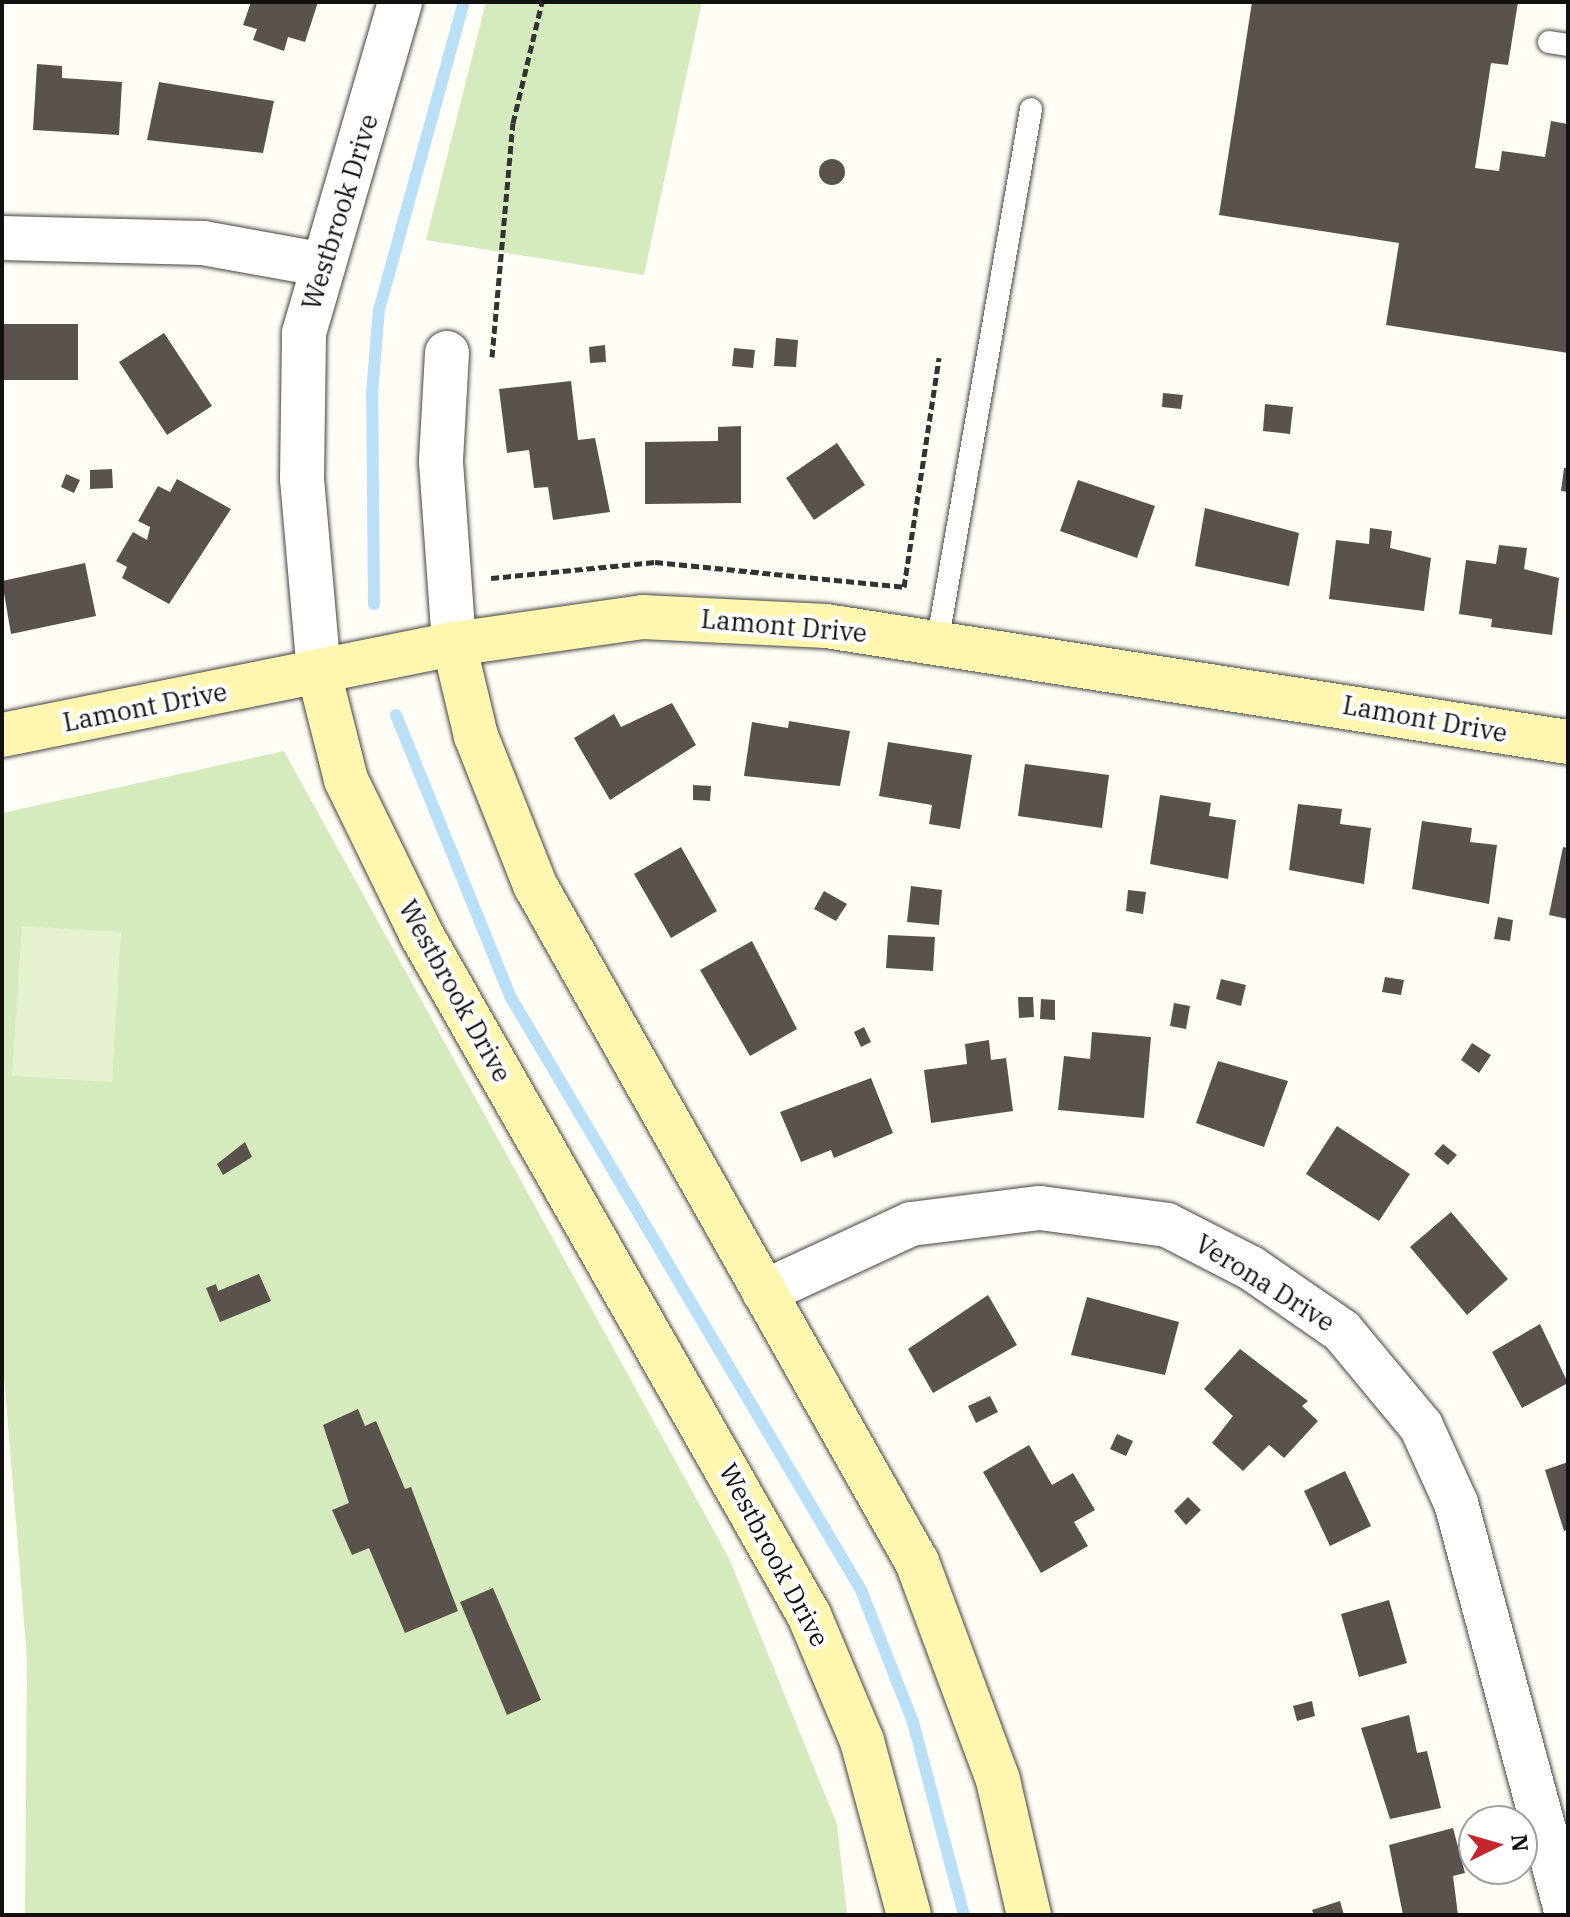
<!DOCTYPE html>
<style>
body{margin:0}
#map{position:relative;width:1570px;height:1917px;overflow:hidden;background:#fffdf5;font-family:"IBM Plex Serif",serif}
div>[style]{position:absolute}
[style*='--x']{left:calc(var(--x)*1px);top:calc(var(--y)*1px);width:calc(var(--w)*1px);rotate:calc(var(--a)*1deg)}
.green>*{inset:0;background:#d5ebbd}
.pitch>*{inset:0;background:#e6f2cf}
.stream>*{height:12px;margin:-6px;padding:0 6px;transform-origin:6px;border-radius:6px;background:#b9e0f7}
.building>*{inset:0;background:#5a524d}
.round{border-radius:50%}
.path>*{height:5px;margin-top:-2.5px;transform-origin:0;background:repeating-linear-gradient(90deg,#333 0 8px,transparent 0 12px)}
.roads{filter:drop-shadow(0 0 2px #444) drop-shadow(0 0 2px #444)}
.lane>*{height:22px;margin:-11px;padding:0 11px;transform-origin:11px;border-radius:11px;background:#fff}
.street>*{height:44px;margin:-22px;padding:0 22px;transform-origin:22px;border-radius:22px;background:#fff}
.secondary>*{height:44px;margin:-22px;padding:0 22px;transform-origin:22px;border-radius:22px;background:#fff6b0}
span{translate:-50% -50%;white-space:nowrap;text-align:center;line-height:1.15;-webkit-text-stroke:8px #fff;paint-order:stroke}
.street-label{font-size:26px;color:#111}
.frame{position:absolute;inset:0;border:4px solid #111;pointer-events:none}
.north{position:absolute;left:1458px;top:1805px;width:80px;height:80px;box-sizing:border-box;background:#fff;border:2px solid #a0a0a0;border-radius:50%;rotate:85deg;font-size:22px;font-weight:700;line-height:32px;text-align:center;color:#111}
.north::after{content:'';display:block;margin:auto;width:28px;height:36px;background:#c4262e;clip-path:polygon(50% 0,100% 100%,50% 72%,0 100%)}
</style>
<div id="map">
<div class="green">
<i style="clip-path:polygon(486px 2px,702px 2px,644px 275px,426px 240px)"></i>
<i style="clip-path:polygon(284px 751px,729px 1558px,837px 1824px,847px 1915px,25px 1915px,27px 1658px,2px 1351px,2px 813px)"></i>
</div>
<div class="pitch">
<i style="clip-path:polygon(22px 926px,121px 932px,112px 1082px,12px 1076px)"></i>
</div>
<div class="stream">
<i style="--x:374;--y:604;--w:211;--a:-90.5"></i>
<i style="--x:372;--y:393;--w:83;--a:-85.2"></i>
<i style="--x:379;--y:310;--w:320;--a:-74.6"></i>
<i style="--x:396;--y:715;--w:303;--a:67.9"></i>
<i style="--x:510;--y:996;--w:690;--a:59.42"></i>
<i style="--x:861;--y:1590;--w:142;--a:68.5"></i>
<i style="--x:913;--y:1722;--w:200;--a:75.2"></i>
</div>
<div class="building">
<i style="clip-path:polygon(251px 2px,318px 2px,305px 42px,288px 37px,284px 51px,253px 40px,257px 29px,243px 25px)"></i>
<i style="clip-path:polygon(1252px 2px,1518px 2px,1508px 65px,1491px 63px,1475px 168px,1499px 171px,1502px 151px,1545px 157px,1551px 121px,1568px 124px,1568px 353px,1386px 325px,1399px 243px,1219px 215px)"></i>
<i style="clip-path:polygon(37px 64px,62px 66px,62px 78px,122px 82px,119px 135px,33px 130px)"></i>
<i style="clip-path:polygon(159px 82px,274px 101px,263px 153px,147px 140px)"></i>
<i class="round" style="left:819px;top:159px;width:26px;height:26px"></i>
<i style="clip-path:polygon(2px 324px,78px 324px,78px 380px,2px 380px)"></i>
<i style="clip-path:polygon(164px 333px,212px 406px,167px 435px,119px 362px)"></i>
<i style="clip-path:polygon(776px 338px,798px 340px,796px 367px,774px 366px)"></i>
<i style="clip-path:polygon(605px 345px,606px 362px,590px 363px,589px 347px)"></i>
<i style="clip-path:polygon(734px 348px,755px 350px,753px 368px,732px 366px)"></i>
<i style="clip-path:polygon(571px 381px,578px 440px,595px 438px,610px 512px,553px 520px,548px 487px,534px 488px,529px 450px,507px 453px,499px 389px)"></i>
<i style="clip-path:polygon(1163px 393px,1183px 395px,1181px 409px,1162px 407px)"></i>
<i style="clip-path:polygon(1265px 404px,1293px 407px,1290px 434px,1263px 431px)"></i>
<i style="clip-path:polygon(741px 426px,741px 503px,645px 504px,645px 442px,718px 441px,718px 427px)"></i>
<i style="clip-path:polygon(837px 443px,865px 485px,814px 520px,786px 478px)"></i>
<i style="clip-path:polygon(1564px 468px,1568px 468px,1568px 492px,1561px 491px)"></i>
<i style="clip-path:polygon(112px 469px,113px 488px,90px 489px,90px 470px)"></i>
<i style="clip-path:polygon(66px 474px,80px 480px,74px 493px,61px 487px)"></i>
<i style="clip-path:polygon(177px 479px,231px 509px,169px 604px,122px 578px,127px 567px,116px 561px,133px 532px,147px 540px,150px 527px,138px 521px,158px 486px,170px 492px)"></i>
<i style="clip-path:polygon(1078px 480px,1155px 506px,1137px 558px,1060px 531px)"></i>
<i style="clip-path:polygon(1205px 508px,1299px 533px,1289px 586px,1195px 566px)"></i>
<i style="clip-path:polygon(1370px 528px,1392px 531px,1390px 548px,1431px 558px,1424px 611px,1329px 599px,1336px 540px,1369px 544px)"></i>
<i style="clip-path:polygon(1499px 545px,1527px 548px,1524px 569px,1559px 578px,1552px 635px,1491px 627px,1492px 619px,1459px 614px,1466px 560px,1496px 564px)"></i>
<i style="clip-path:polygon(85px 563px,96px 616px,11px 634px,2px 581px)"></i>
<i style="clip-path:polygon(672px 703px,696px 745px,610px 800px,574px 738px,614px 714px,621px 727px)"></i>
<i style="clip-path:polygon(789px 721px,850px 731px,840px 786px,744px 776px,752px 722px,788px 728px)"></i>
<i style="clip-path:polygon(888px 742px,972px 755px,960px 829px,929px 824px,932px 805px,879px 796px)"></i>
<i style="clip-path:polygon(1025px 764px,1109px 775px,1102px 828px,1018px 816px)"></i>
<i style="clip-path:polygon(693px 785px,711px 786px,710px 801px,693px 800px)"></i>
<i style="clip-path:polygon(1160px 795px,1211px 803px,1209px 816px,1236px 820px,1228px 879px,1150px 864px)"></i>
<i style="clip-path:polygon(1298px 804px,1342px 809px,1340px 824px,1371px 828px,1364px 884px,1289px 870px)"></i>
<i style="clip-path:polygon(1422px 821px,1472px 828px,1470px 842px,1497px 845px,1489px 904px,1412px 889px)"></i>
<i style="clip-path:polygon(681px 847px,717px 911px,671px 938px,634px 874px)"></i>
<i style="clip-path:polygon(1563px 847px,1568px 848px,1568px 919px,1549px 915px)"></i>
<i style="clip-path:polygon(911px 886px,942px 890px,939px 925px,907px 922px)"></i>
<i style="clip-path:polygon(1128px 890px,1146px 892px,1143px 914px,1126px 911px)"></i>
<i style="clip-path:polygon(824px 891px,847px 904px,836px 921px,814px 909px)"></i>
<i style="clip-path:polygon(1498px 917px,1513px 920px,1510px 941px,1494px 939px)"></i>
<i style="clip-path:polygon(888px 935px,935px 937px,933px 971px,886px 968px)"></i>
<i style="clip-path:polygon(752px 941px,797px 1029px,750px 1056px,700px 970px)"></i>
<i style="clip-path:polygon(1385px 977px,1404px 980px,1401px 995px,1382px 992px)"></i>
<i style="clip-path:polygon(1221px 979px,1246px 985px,1241px 1006px,1216px 999px)"></i>
<i style="clip-path:polygon(1018px 997px,1033px 997px,1034px 1017px,1019px 1018px)"></i>
<i style="clip-path:polygon(1041px 999px,1055px 1000px,1055px 1020px,1040px 1019px)"></i>
<i style="clip-path:polygon(1174px 1003px,1190px 1006px,1186px 1029px,1170px 1026px)"></i>
<i style="clip-path:polygon(864px 1027px,871px 1042px,861px 1047px,854px 1032px)"></i>
<i style="clip-path:polygon(1092px 1032px,1151px 1037px,1144px 1118px,1058px 1110px,1064px 1056px,1090px 1059px)"></i>
<i style="clip-path:polygon(989px 1040px,991px 1060px,1006px 1058px,1013px 1111px,931px 1123px,924px 1070px,967px 1064px,965px 1044px)"></i>
<i style="clip-path:polygon(1472px 1043px,1491px 1055px,1479px 1073px,1461px 1060px)"></i>
<i style="clip-path:polygon(1218px 1061px,1288px 1081px,1264px 1147px,1196px 1123px)"></i>
<i style="clip-path:polygon(871px 1078px,893px 1133px,834px 1158px,831px 1150px,801px 1162px,780px 1112px)"></i>
<i style="clip-path:polygon(1337px 1126px,1410px 1174px,1379px 1221px,1306px 1174px)"></i>
<i style="clip-path:polygon(245px 1142px,252px 1157px,223px 1175px,217px 1164px)"></i>
<i style="clip-path:polygon(1443px 1144px,1457px 1155px,1448px 1165px,1434px 1154px)"></i>
<i style="clip-path:polygon(1451px 1212px,1508px 1279px,1467px 1315px,1410px 1247px)"></i>
<i style="clip-path:polygon(259px 1274px,271px 1301px,220px 1322px,206px 1288px,216px 1284px,218px 1291px)"></i>
<i style="clip-path:polygon(988px 1295px,1017px 1345px,933px 1393px,908px 1349px)"></i>
<i style="clip-path:polygon(1087px 1297px,1179px 1322px,1165px 1375px,1071px 1355px)"></i>
<i style="clip-path:polygon(1540px 1324px,1568px 1383px,1522px 1408px,1492px 1352px)"></i>
<i style="clip-path:polygon(1240px 1349px,1308px 1401px,1302px 1406px,1318px 1421px,1284px 1458px,1269px 1445px,1243px 1471px,1212px 1443px,1233px 1416px,1204px 1389px)"></i>
<i style="clip-path:polygon(990px 1396px,998px 1412px,976px 1423px,968px 1406px)"></i>
<i style="clip-path:polygon(358px 1409px,365px 1426px,376px 1421px,405px 1489px,411px 1487px,458px 1611px,405px 1633px,369px 1548px,352px 1555px,332px 1510px,349px 1503px,323px 1425px)"></i>
<i style="clip-path:polygon(1117px 1434px,1133px 1441px,1126px 1456px,1110px 1449px)"></i>
<i style="clip-path:polygon(1029px 1445px,1052px 1485px,1073px 1473px,1095px 1510px,1074px 1522px,1088px 1546px,1041px 1573px,983px 1472px)"></i>
<i style="clip-path:polygon(1568px 1462px,1568px 1530px,1564px 1531px,1545px 1470px)"></i>
<i style="clip-path:polygon(1345px 1471px,1371px 1526px,1330px 1546px,1304px 1491px)"></i>
<i style="clip-path:polygon(1188px 1497px,1201px 1510px,1186px 1525px,1174px 1511px)"></i>
<i style="clip-path:polygon(493px 1588px,541px 1700px,507px 1715px,460px 1602px)"></i>
<i style="clip-path:polygon(1389px 1600px,1407px 1663px,1359px 1677px,1341px 1614px)"></i>
<i style="clip-path:polygon(1312px 1701px,1315px 1716px,1297px 1721px,1293px 1706px)"></i>
<i style="clip-path:polygon(1409px 1715px,1417px 1753px,1427px 1751px,1441px 1808px,1390px 1819px,1361px 1728px)"></i>
<i style="clip-path:polygon(1453px 1828px,1465px 1873px,1453px 1876px,1458px 1915px,1403px 1915px,1389px 1845px)"></i>
<i style="clip-path:polygon(1340px 1901px,1344px 1915px,1314px 1915px,1312px 1910px)"></i>
</div>
<div class="path">
<i style="--x:492;--y:357;--w:235;--a:-84.9"></i>
<i style="--x:513;--y:123;--w:124;--a:-76.5"></i>
<i style="--x:491;--y:578;--w:165;--a:-5.6"></i>
<i style="--x:655;--y:562;--w:250;--a:5.7"></i>
<i style="--x:904;--y:587;--w:232;--a:-81.3"></i>
</div>
<div class="roads">
<div class="lane">
<i style="--x:1549;--y:42;--w:19;--a:9"></i>
<i style="--x:937;--y:644;--w:543;--a:-80.03"></i>
</div>
<div class="street">
<i style="--x:2;--y:238;--w:201;--a:1.4"></i>
<i style="--x:203;--y:243;--w:119;--a:10.2"></i>
<i style="--x:447;--y:353;--w:109;--a:93.2"></i>
<i style="--x:441;--y:462;--w:182;--a:85.9"></i>
<i style="--x:319;--y:673;--w:195;--a:-95"></i>
<i style="--x:302;--y:479;--w:146;--a:-89.2"></i>
<i style="--x:304;--y:333;--w:345;--a:-73.8"></i>
<i style="--x:764;--y:1292;--w:162;--a:-24.8"></i>
<i style="--x:911;--y:1224;--w:130;--a:-7.1"></i>
<i style="--x:1040;--y:1208;--w:128;--a:7.6"></i>
<i style="--x:1167;--y:1225;--w:94;--a:27.1"></i>
<i style="--x:1251;--y:1268;--w:111;--a:34.7"></i>
<i style="--x:1342;--y:1331;--w:124;--a:50.3"></i>
<i style="--x:1421;--y:1426;--w:85;--a:65.6"></i>
<i style="--x:1456;--y:1503;--w:427;--a:74.9"></i>
</div>
<div class="secondary">
<i style="--x:454;--y:644;--w:95;--a:76.6"></i>
<i style="--x:476;--y:736;--w:160;--a:68.4"></i>
<i style="--x:535;--y:885;--w:777;--a:60.57"></i>
<i style="--x:917;--y:1562;--w:233;--a:69.6"></i>
<i style="--x:998;--y:1780;--w:139;--a:77.1"></i>
<i style="--x:319;--y:673;--w:110;--a:75.8"></i>
<i style="--x:346;--y:780;--w:171;--a:64"></i>
<i style="--x:421;--y:934;--w:784;--a:60.33"></i>
<i style="--x:809;--y:1615;--w:137;--a:67.2"></i>
<i style="--x:862;--y:1741;--w:180;--a:74.9"></i>
<i style="--x:2;--y:735;--w:461;--a:-11.4"></i>
<i style="--x:454;--y:644;--w:191;--a:-8.1"></i>
<i style="--x:643;--y:617;--w:183;--a:2.8"></i>
<i style="--x:826;--y:626;--w:751;--a:8.89"></i>
</div>
</div>
<div class="street-label">
<span style="left:340px;top:212px;rotate:-73deg">Westbrook Drive</span>
<span style="left:784px;top:626px;rotate:5deg">Lamont Drive</span>
<span style="left:145px;top:707px;rotate:-11deg">Lamont Drive</span>
<span style="left:1425px;top:719px;rotate:10deg">Lamont Drive</span>
<span style="left:455px;top:991px;rotate:61deg">Westbrook Drive</span>
<span style="left:1265px;top:1283px;rotate:32deg">Verona Drive</span>
<span style="left:774px;top:1555px;rotate:62deg">Westbrook Drive</span>
</div>
<div class="frame"></div>
<div class="north">N</div>
</div>
